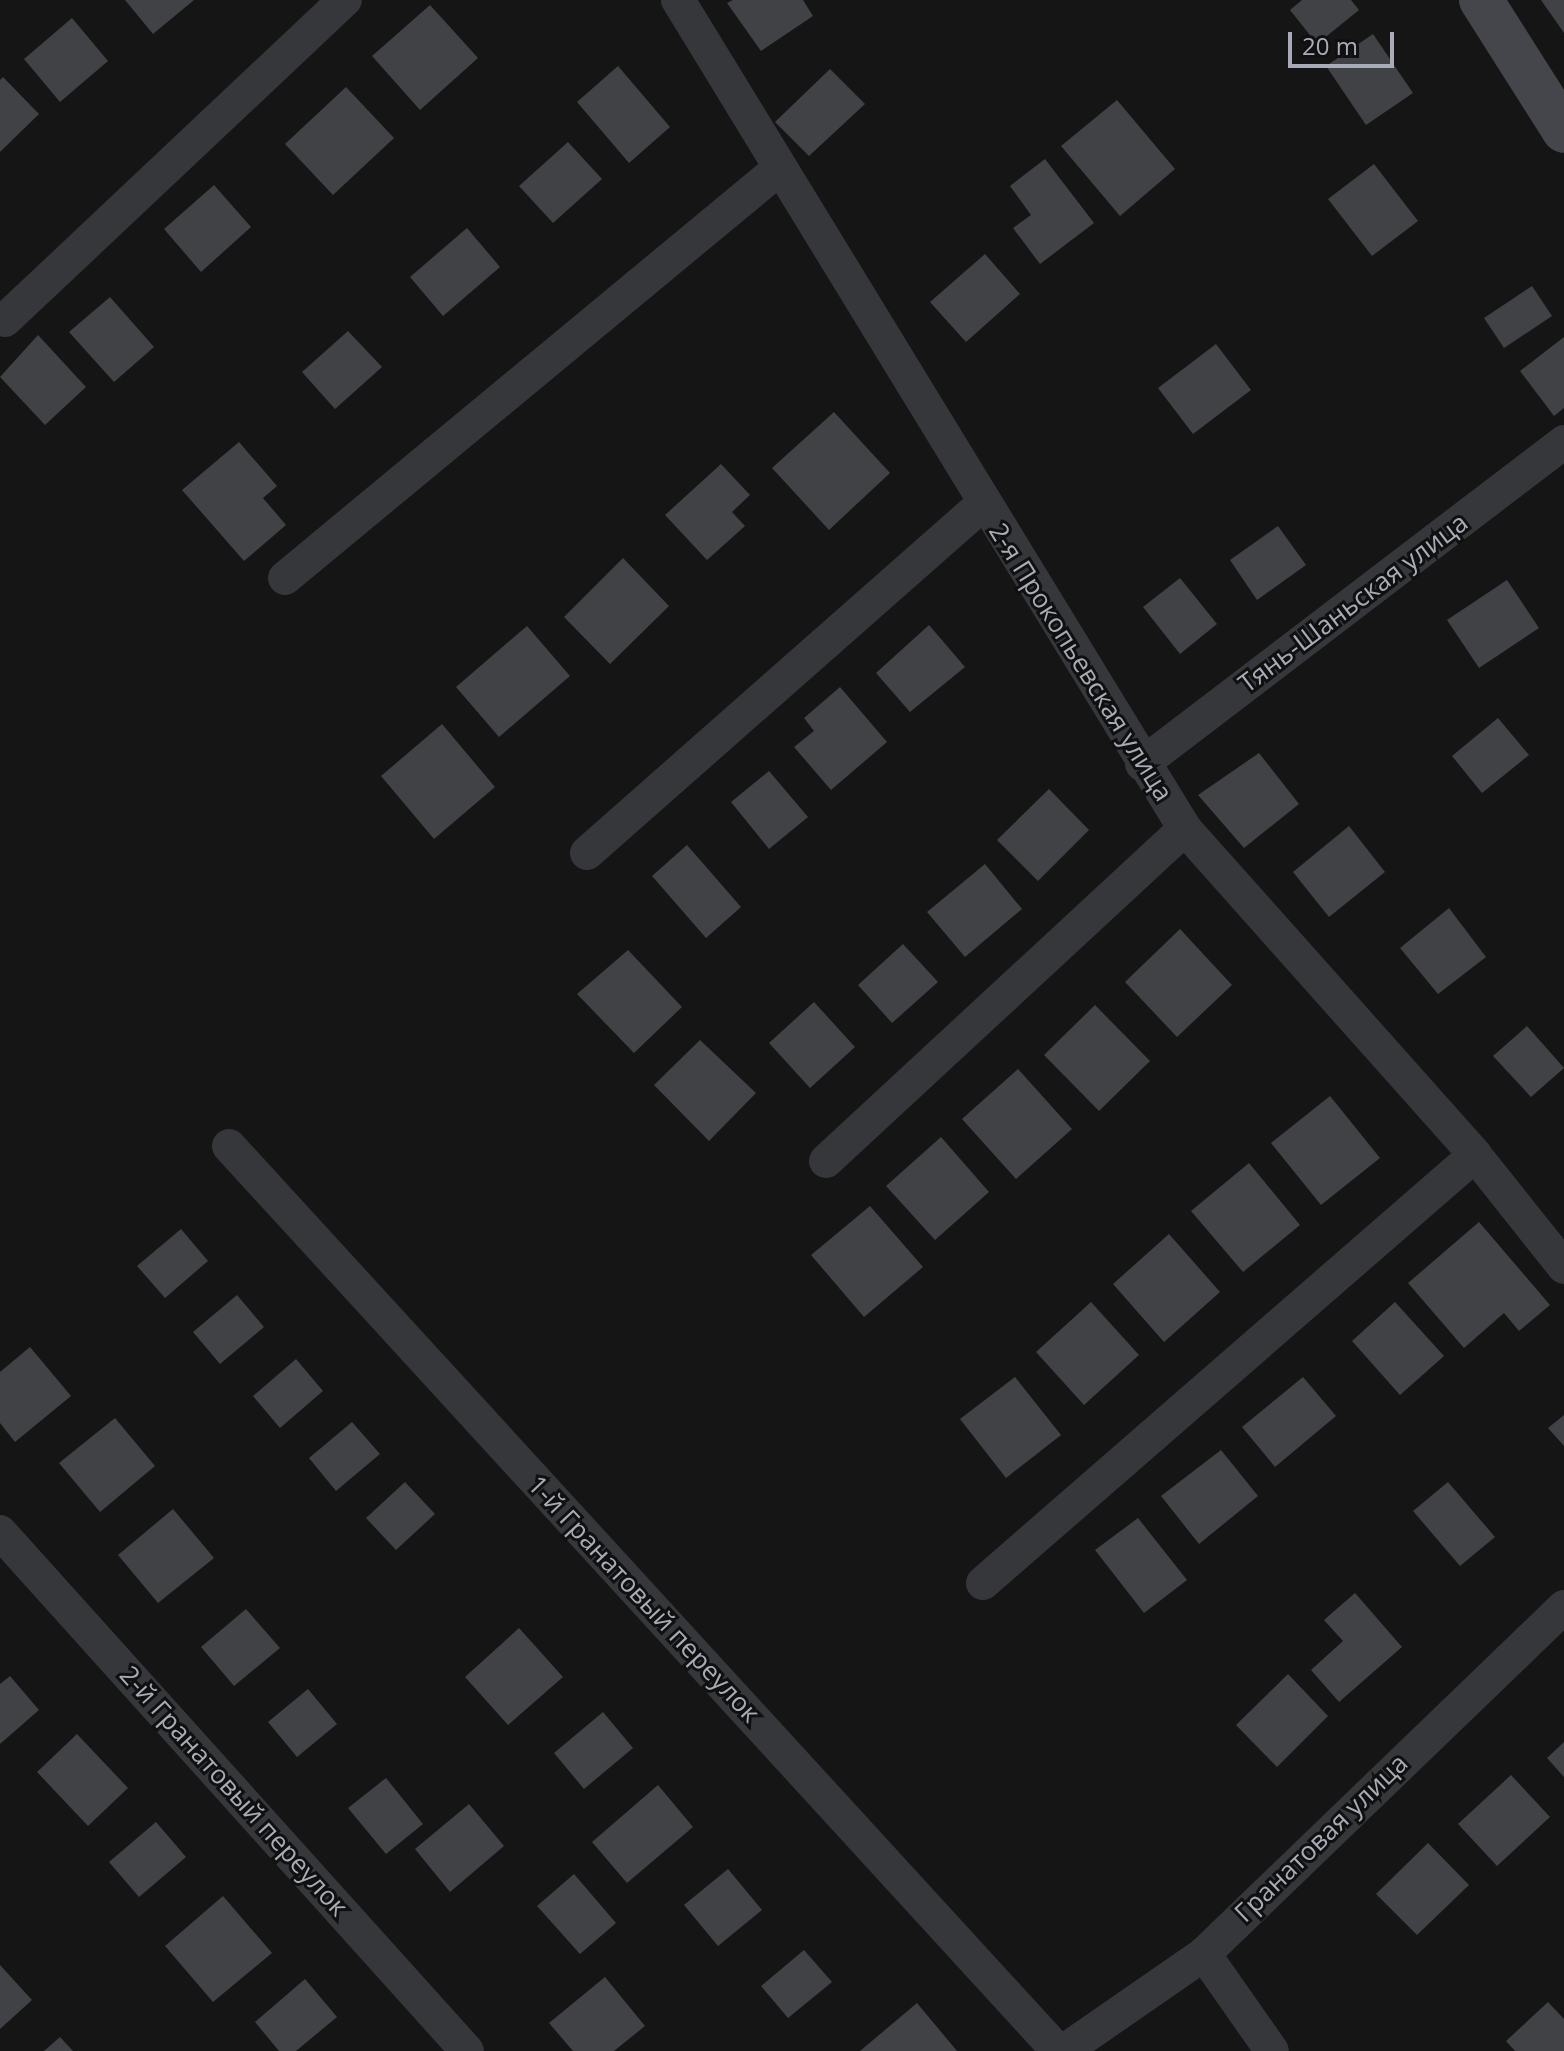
<!DOCTYPE html>
<meta charset="utf-8">
<style>
body{margin:0}
#map{position:relative;width:1564px;height:2051px;overflow:hidden;background:#151516;font-family:"Open Sans",sans-serif}
div>[style]{position:absolute}
[style*='--x']{left:calc(var(--x)*1px);top:calc(var(--y)*1px);width:calc(var(--w)*1px);rotate:calc(var(--a)*1deg)}
.building>*{inset:0;background:#414246}
.street>*{height:34px;margin:-17px;padding:0 17px;transform-origin:17px;border-radius:17px;background:#36373b}
.secondary>*{height:44px;margin:-22px;padding:0 22px;transform-origin:22px;border-radius:22px;background:#44464b}
span{translate:-50% -50%;white-space:nowrap;text-align:center;line-height:1.15;-webkit-text-stroke:6px #101011;paint-order:stroke}
.street-label{font-size:26px;color:#a7acb6}
.scale{position:absolute;left:1288px;top:32px;width:106px;height:36px;box-sizing:border-box;border:4px solid #a7acb6;border-top:0;padding-left:10px;font-size:24px;line-height:28px;white-space:nowrap;color:#a7acb6;-webkit-text-stroke:6px #101011;paint-order:stroke}
</style>
<div id="map">
<div class="building">
<i style="clip-path:polygon(125px 0,194px 0,153px 34px)"></i>
<i style="clip-path:polygon(733px 0,803px 0,813px 16px,761px 51px,727px 3px)"></i>
<i style="clip-path:polygon(1302px 0,1351px 0,1359px 10px,1317px 44px,1290px 10px)"></i>
<i style="clip-path:polygon(1541px 0,1564px 0,1564px 33px)"></i>
<i style="clip-path:polygon(430px 5px,478px 58px,420px 110px,372px 56px)"></i>
<i style="clip-path:polygon(72px 18px,108px 61px,60px 102px,24px 59px)"></i>
<i style="clip-path:polygon(1373px 34px,1413px 93px,1366px 125px,1326px 66px)"></i>
<i style="clip-path:polygon(618px 66px,670px 127px,629px 163px,577px 102px)"></i>
<i style="clip-path:polygon(830px 69px,865px 104px,809px 156px,775px 122px)"></i>
<i style="clip-path:polygon(3px 77px,39px 114px,0 152px,0 80px)"></i>
<i style="clip-path:polygon(346px 87px,394px 138px,333px 195px,285px 144px)"></i>
<i style="clip-path:polygon(1117px 100px,1175px 169px,1120px 216px,1061px 146px)"></i>
<i style="clip-path:polygon(568px 142px,602px 179px,553px 223px,519px 186px)"></i>
<i style="clip-path:polygon(1045px 159px,1094px 223px,1040px 264px,1013px 228px,1031px 215px,1010px 186px)"></i>
<i style="clip-path:polygon(1374px 164px,1418px 221px,1372px 256px,1328px 199px)"></i>
<i style="clip-path:polygon(214px 185px,251px 227px,201px 272px,164px 229px)"></i>
<i style="clip-path:polygon(467px 228px,500px 267px,443px 316px,410px 277px)"></i>
<i style="clip-path:polygon(985px 254px,1020px 294px,966px 342px,930px 302px)"></i>
<i style="clip-path:polygon(1532px 286px,1552px 316px,1504px 348px,1484px 318px)"></i>
<i style="clip-path:polygon(110px 297px,154px 347px,114px 382px,69px 332px)"></i>
<i style="clip-path:polygon(348px 331px,382px 367px,335px 409px,302px 372px)"></i>
<i style="clip-path:polygon(38px 335px,86px 387px,45px 425px,0 377px)"></i>
<i style="clip-path:polygon(1564px 337px,1564px 408px,1554px 416px,1520px 371px)"></i>
<i style="clip-path:polygon(1216px 344px,1251px 390px,1193px 434px,1158px 388px)"></i>
<i style="clip-path:polygon(834px 412px,890px 473px,829px 530px,772px 468px)"></i>
<i style="clip-path:polygon(239px 442px,277px 486px,263px 498px,286px 525px,244px 561px,182px 490px)"></i>
<i style="clip-path:polygon(721px 464px,750px 495px,732px 512px,745px 526px,707px 560px,665px 515px)"></i>
<i style="clip-path:polygon(1278px 526px,1306px 565px,1257px 600px,1230px 560px)"></i>
<i style="clip-path:polygon(623px 558px,669px 606px,610px 664px,564px 617px)"></i>
<i style="clip-path:polygon(1180px 578px,1217px 624px,1180px 654px,1143px 607px)"></i>
<i style="clip-path:polygon(1507px 580px,1539px 628px,1479px 668px,1447px 620px)"></i>
<i style="clip-path:polygon(929px 625px,965px 667px,910px 712px,876px 673px)"></i>
<i style="clip-path:polygon(527px 626px,570px 676px,499px 737px,456px 687px)"></i>
<i style="clip-path:polygon(840px 687px,887px 742px,831px 790px,794px 747px,814px 731px,804px 718px)"></i>
<i style="clip-path:polygon(1498px 718px,1529px 755px,1482px 793px,1452px 756px)"></i>
<i style="clip-path:polygon(442px 724px,495px 787px,434px 839px,381px 776px)"></i>
<i style="clip-path:polygon(1259px 753px,1299px 804px,1244px 848px,1198px 795px)"></i>
<i style="clip-path:polygon(769px 771px,808px 817px,769px 849px,731px 802px)"></i>
<i style="clip-path:polygon(1049px 789px,1089px 830px,1038px 881px,997px 840px)"></i>
<i style="clip-path:polygon(1349px 826px,1385px 872px,1329px 917px,1293px 872px)"></i>
<i style="clip-path:polygon(687px 845px,741px 907px,706px 938px,652px 876px)"></i>
<i style="clip-path:polygon(985px 864px,1022px 909px,965px 957px,927px 912px)"></i>
<i style="clip-path:polygon(1449px 908px,1486px 957px,1438px 994px,1400px 948px)"></i>
<i style="clip-path:polygon(1180px 929px,1232px 985px,1177px 1037px,1125px 982px)"></i>
<i style="clip-path:polygon(903px 944px,938px 982px,892px 1023px,858px 985px)"></i>
<i style="clip-path:polygon(628px 950px,682px 1007px,634px 1053px,577px 994px)"></i>
<i style="clip-path:polygon(814px 1002px,855px 1047px,810px 1088px,769px 1043px)"></i>
<i style="clip-path:polygon(1095px 1005px,1150px 1061px,1099px 1111px,1044px 1055px)"></i>
<i style="clip-path:polygon(1527px 1026px,1564px 1068px,1531px 1097px,1493px 1056px)"></i>
<i style="clip-path:polygon(700px 1040px,756px 1093px,709px 1141px,654px 1085px)"></i>
<i style="clip-path:polygon(1018px 1069px,1072px 1129px,1016px 1179px,962px 1119px)"></i>
<i style="clip-path:polygon(1330px 1096px,1380px 1158px,1321px 1205px,1271px 1143px)"></i>
<i style="clip-path:polygon(941px 1137px,989px 1192px,935px 1240px,886px 1186px)"></i>
<i style="clip-path:polygon(1249px 1163px,1300px 1225px,1243px 1272px,1191px 1211px)"></i>
<i style="clip-path:polygon(870px 1206px,923px 1267px,864px 1317px,811px 1255px)"></i>
<i style="clip-path:polygon(1479px 1222px,1550px 1305px,1519px 1331px,1504px 1313px,1464px 1348px,1408px 1283px)"></i>
<i style="clip-path:polygon(181px 1229px,208px 1261px,165px 1298px,137px 1266px)"></i>
<i style="clip-path:polygon(1169px 1234px,1220px 1292px,1164px 1342px,1113px 1284px)"></i>
<i style="clip-path:polygon(237px 1295px,264px 1327px,220px 1364px,193px 1332px)"></i>
<i style="clip-path:polygon(1091px 1302px,1139px 1355px,1084px 1405px,1036px 1352px)"></i>
<i style="clip-path:polygon(1395px 1302px,1444px 1356px,1400px 1395px,1352px 1341px)"></i>
<i style="clip-path:polygon(30px 1347px,71px 1396px,15px 1442px,0 1423px,0 1372px)"></i>
<i style="clip-path:polygon(296px 1359px,323px 1391px,280px 1428px,253px 1396px)"></i>
<i style="clip-path:polygon(1015px 1377px,1061px 1435px,1006px 1478px,960px 1419px)"></i>
<i style="clip-path:polygon(1303px 1377px,1336px 1416px,1275px 1467px,1242px 1427px)"></i>
<i style="clip-path:polygon(1564px 1415px,1564px 1446px,1548px 1428px)"></i>
<i style="clip-path:polygon(115px 1418px,155px 1466px,100px 1512px,59px 1463px)"></i>
<i style="clip-path:polygon(352px 1422px,380px 1454px,336px 1491px,309px 1458px)"></i>
<i style="clip-path:polygon(1221px 1450px,1258px 1496px,1199px 1544px,1161px 1496px)"></i>
<i style="clip-path:polygon(405px 1482px,435px 1514px,396px 1550px,366px 1518px)"></i>
<i style="clip-path:polygon(1448px 1482px,1495px 1537px,1460px 1566px,1413px 1511px)"></i>
<i style="clip-path:polygon(173px 1509px,214px 1558px,158px 1603px,118px 1555px)"></i>
<i style="clip-path:polygon(1138px 1518px,1187px 1580px,1144px 1613px,1095px 1550px)"></i>
<i style="clip-path:polygon(1355px 1593px,1402px 1647px,1339px 1702px,1311px 1670px,1343px 1641px,1324px 1620px)"></i>
<i style="clip-path:polygon(246px 1609px,280px 1648px,234px 1686px,201px 1647px)"></i>
<i style="clip-path:polygon(519px 1628px,563px 1677px,508px 1725px,465px 1677px)"></i>
<i style="clip-path:polygon(1288px 1674px,1328px 1716px,1277px 1767px,1236px 1725px)"></i>
<i style="clip-path:polygon(10px 1676px,39px 1710px,0 1744px,0 1684px)"></i>
<i style="clip-path:polygon(308px 1689px,337px 1724px,297px 1757px,268px 1722px)"></i>
<i style="clip-path:polygon(603px 1712px,633px 1748px,584px 1789px,554px 1753px)"></i>
<i style="clip-path:polygon(77px 1734px,128px 1788px,88px 1826px,37px 1772px)"></i>
<i style="clip-path:polygon(1564px 1742px,1564px 1777px,1547px 1758px)"></i>
<i style="clip-path:polygon(1511px 1775px,1550px 1817px,1497px 1866px,1458px 1824px)"></i>
<i style="clip-path:polygon(386px 1778px,423px 1824px,386px 1854px,348px 1808px)"></i>
<i style="clip-path:polygon(658px 1785px,693px 1827px,627px 1883px,592px 1842px)"></i>
<i style="clip-path:polygon(469px 1804px,504px 1846px,450px 1892px,415px 1849px)"></i>
<i style="clip-path:polygon(156px 1822px,186px 1857px,139px 1897px,109px 1862px)"></i>
<i style="clip-path:polygon(1428px 1843px,1469px 1885px,1417px 1935px,1376px 1894px)"></i>
<i style="clip-path:polygon(728px 1869px,762px 1910px,718px 1946px,684px 1905px)"></i>
<i style="clip-path:polygon(574px 1874px,616px 1923px,580px 1954px,537px 1906px)"></i>
<i style="clip-path:polygon(223px 1896px,272px 1953px,213px 2002px,165px 1946px)"></i>
<i style="clip-path:polygon(804px 1950px,832px 1982px,788px 2018px,761px 1986px)"></i>
<i style="clip-path:polygon(0 1965px,32px 2000px,0 2029px)"></i>
<i style="clip-path:polygon(605px 1977px,645px 2026px,614px 2051px,573px 2051px,549px 2023px)"></i>
<i style="clip-path:polygon(305px 1979px,337px 2017px,296px 2051px,279px 2051px,255px 2022px)"></i>
<i style="clip-path:polygon(1548px 2002px,1564px 2019px,1564px 2051px,1515px 2051px,1506px 2041px)"></i>
<i style="clip-path:polygon(917px 2003px,957px 2051px,860px 2051px)"></i>
<i style="clip-path:polygon(60px 2037px,73px 2051px,44px 2051px)"></i>
</div>
<div class="street">
<i style="--x:678;--y:0;--w:972;--a:58.55"></i>
<i style="--x:1185;--y:829;--w:436;--a:48.3"></i>
<i style="--x:1475;--y:1155;--w:143;--a:51.5"></i>
<i style="--x:5;--y:320;--w:467;--a:-43.3"></i>
<i style="--x:285;--y:578;--w:643;--a:-39.63"></i>
<i style="--x:1142;--y:764;--w:531;--a:-37.34"></i>
<i style="--x:587;--y:853;--w:529;--a:-41.4"></i>
<i style="--x:229;--y:1146;--w:1227;--a:47.51"></i>
<i style="--x:826;--y:1161;--w:489;--a:-42.8"></i>
<i style="--x:0;--y:1532;--w:698;--a:48.02"></i>
<i style="--x:983;--y:1583;--w:652;--a:-41.02"></i>
<i style="--x:1204;--y:1954;--w:118;--a:55"></i>
<i style="--x:1064;--y:2051;--w:170;--a:-34.7"></i>
<i style="--x:1204;--y:1954;--w:500;--a:-43.95"></i>
</div>
<div class="secondary">
<i style="--x:1481;--y:0;--w:155;--a:57.6"></i>
</div>
<div class="street-label">
<span style="left:1353px;top:603px;rotate:-37deg">Тянь-Шаньская улица</span>
<span style="left:1081px;top:662px;rotate:58deg">2-я Прокопьевская улица</span>
<span style="left:644px;top:1599px;rotate:47deg">1-й Гранатовый переулок</span>
<span style="left:234px;top:1791px;rotate:48deg">2-й Гранатовый переулок</span>
<span style="left:1321px;top:1838px;rotate:-44deg">Гранатовая улица</span>
</div>
<div class="scale">20 m</div>
</div>
